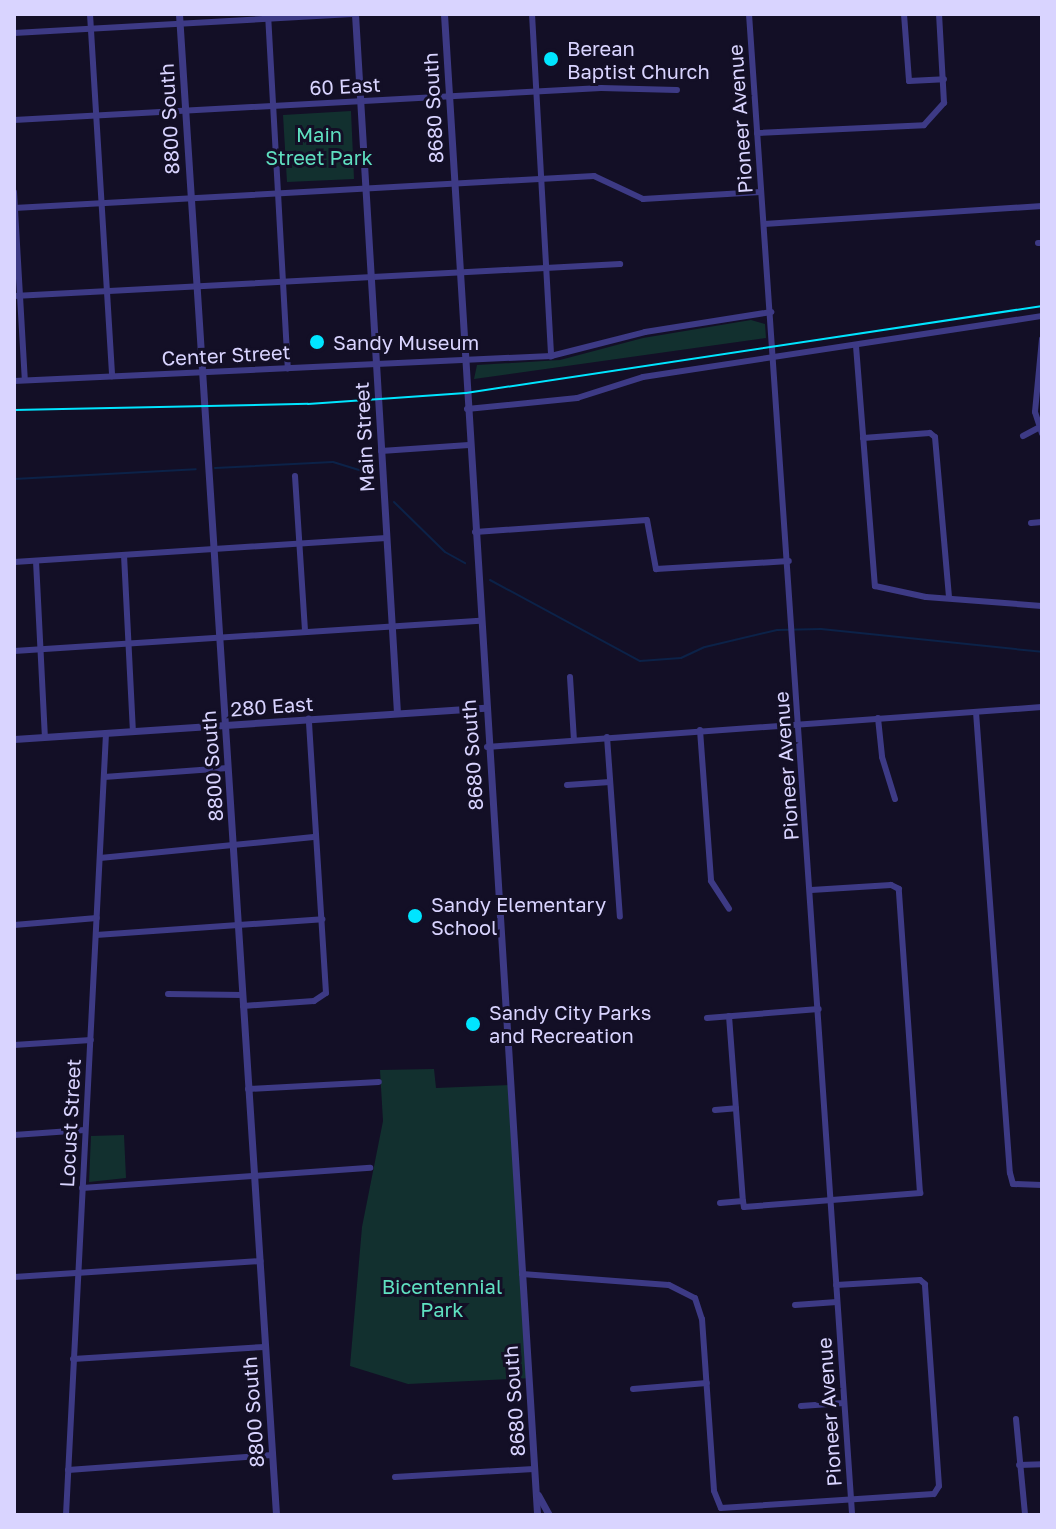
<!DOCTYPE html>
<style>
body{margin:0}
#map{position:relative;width:1056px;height:1529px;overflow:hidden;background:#130f26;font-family:"Golos Text",sans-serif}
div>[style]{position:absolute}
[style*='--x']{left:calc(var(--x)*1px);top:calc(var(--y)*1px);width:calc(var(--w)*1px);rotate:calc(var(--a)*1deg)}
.green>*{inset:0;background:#12302f}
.stream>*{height:2px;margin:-1px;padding:0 1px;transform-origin:1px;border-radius:1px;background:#0c2248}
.minor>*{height:6px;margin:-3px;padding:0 3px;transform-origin:3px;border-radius:3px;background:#3d3a85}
.tertiary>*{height:7px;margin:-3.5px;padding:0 3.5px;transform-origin:3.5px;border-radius:3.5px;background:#3d3a85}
.tram>*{height:2px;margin:-1px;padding:0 1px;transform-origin:1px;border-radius:1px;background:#00e5ff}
.dots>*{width:22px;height:22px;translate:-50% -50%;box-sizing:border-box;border:4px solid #130f26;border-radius:50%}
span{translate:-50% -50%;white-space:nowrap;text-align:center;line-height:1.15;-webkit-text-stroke:6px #130f26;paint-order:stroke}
.poi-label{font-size:20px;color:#d9d4ff}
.left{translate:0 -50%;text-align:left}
.street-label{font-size:20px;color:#d9d4ff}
.park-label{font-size:20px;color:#5fe0c0}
.frame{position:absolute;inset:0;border:16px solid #d9d4ff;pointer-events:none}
</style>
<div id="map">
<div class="green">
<i style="clip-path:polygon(351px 111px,354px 179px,287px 182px,283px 115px)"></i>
<i style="clip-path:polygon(751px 320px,765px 324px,766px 338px,474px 379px,477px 365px,560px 360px,643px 338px)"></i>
<i style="clip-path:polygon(434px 1069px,436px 1088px,513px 1085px,532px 1378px,408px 1384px,350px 1366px,362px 1227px,383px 1121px,380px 1070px)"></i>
<i style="clip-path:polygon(124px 1135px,126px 1178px,89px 1182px,91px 1136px)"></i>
</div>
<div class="stream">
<i style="--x:215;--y:468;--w:118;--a:-2.9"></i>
<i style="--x:333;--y:462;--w:34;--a:17"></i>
<i style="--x:14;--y:479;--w:182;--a:-3.1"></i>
<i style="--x:394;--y:502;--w:71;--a:44.4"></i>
<i style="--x:445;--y:552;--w:23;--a:29"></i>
<i style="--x:490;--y:580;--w:170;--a:28.4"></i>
<i style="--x:640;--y:661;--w:41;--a:-4.2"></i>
<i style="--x:681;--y:658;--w:26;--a:-25"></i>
<i style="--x:705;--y:647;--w:74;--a:-13.3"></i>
<i style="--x:777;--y:630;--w:44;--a:-1.3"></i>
<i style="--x:821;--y:629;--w:222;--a:5.9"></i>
</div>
<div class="minor">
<i style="--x:90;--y:14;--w:363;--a:86.5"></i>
<i style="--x:268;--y:14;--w:355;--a:86.8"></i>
<i style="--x:532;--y:14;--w:343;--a:86.8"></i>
<i style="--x:749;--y:14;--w:1505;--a:86.07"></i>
<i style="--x:904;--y:14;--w:67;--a:85.7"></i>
<i style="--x:909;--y:81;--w:35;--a:-3"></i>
<i style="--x:14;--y:33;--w:339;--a:-3.2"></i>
<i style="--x:14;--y:120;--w:588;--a:-3.12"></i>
<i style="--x:601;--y:88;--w:76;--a:1.5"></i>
<i style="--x:757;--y:133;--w:167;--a:-2.7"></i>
<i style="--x:924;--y:125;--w:30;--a:-48"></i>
<i style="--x:944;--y:103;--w:89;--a:-93.2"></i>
<i style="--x:14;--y:192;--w:188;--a:86.7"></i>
<i style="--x:14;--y:208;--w:581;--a:-3.16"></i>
<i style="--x:594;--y:176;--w:54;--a:25.1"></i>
<i style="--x:643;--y:199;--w:118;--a:-3.4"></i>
<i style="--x:764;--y:224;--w:279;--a:-3.7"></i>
<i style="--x:1038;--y:243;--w:4;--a:0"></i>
<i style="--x:14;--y:296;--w:607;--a:-3.02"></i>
<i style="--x:1042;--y:339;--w:73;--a:95.5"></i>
<i style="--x:1035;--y:412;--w:23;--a:72"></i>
<i style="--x:856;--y:346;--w:241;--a:85.5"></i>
<i style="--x:875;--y:586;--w:52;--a:12.2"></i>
<i style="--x:926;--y:597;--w:116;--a:4.4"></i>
<i style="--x:14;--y:381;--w:538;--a:-2.67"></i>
<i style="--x:551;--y:356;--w:97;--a:-14.3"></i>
<i style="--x:645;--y:332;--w:128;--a:-9"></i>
<i style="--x:467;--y:409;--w:111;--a:-5.7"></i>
<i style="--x:577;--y:398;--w:69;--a:-17.7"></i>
<i style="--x:643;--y:377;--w:404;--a:-8.7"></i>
<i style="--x:1023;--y:436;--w:17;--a:-28"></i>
<i style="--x:863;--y:438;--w:67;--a:-4.3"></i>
<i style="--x:930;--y:433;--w:6;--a:39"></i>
<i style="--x:935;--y:437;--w:161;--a:85"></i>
<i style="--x:381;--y:451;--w:88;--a:-3.9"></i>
<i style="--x:295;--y:476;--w:156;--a:86.3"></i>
<i style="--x:1031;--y:523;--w:11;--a:-5"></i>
<i style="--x:475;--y:532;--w:172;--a:-4"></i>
<i style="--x:647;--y:520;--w:50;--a:79.6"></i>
<i style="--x:656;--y:569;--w:133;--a:-3.4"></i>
<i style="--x:124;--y:555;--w:176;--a:87.1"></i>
<i style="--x:36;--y:561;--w:176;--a:87.1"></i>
<i style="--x:14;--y:562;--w:373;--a:-3.7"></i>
<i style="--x:14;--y:651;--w:467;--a:-3.7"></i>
<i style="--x:570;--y:677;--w:63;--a:86.4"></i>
<i style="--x:976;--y:712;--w:462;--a:85.8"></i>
<i style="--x:1010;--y:1173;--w:11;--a:75"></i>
<i style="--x:1013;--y:1184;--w:29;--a:2"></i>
<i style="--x:878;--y:718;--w:39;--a:84"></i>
<i style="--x:882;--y:757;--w:44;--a:72.8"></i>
<i style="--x:700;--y:730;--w:151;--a:85.8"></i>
<i style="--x:711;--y:881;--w:33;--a:57"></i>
<i style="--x:607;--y:737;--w:180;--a:85.9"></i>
<i style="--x:487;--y:747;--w:556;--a:-4.12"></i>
<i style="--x:104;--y:777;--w:124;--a:-4.2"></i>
<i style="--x:567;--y:785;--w:43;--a:-4"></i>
<i style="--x:100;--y:858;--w:217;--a:-5.6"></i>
<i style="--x:14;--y:925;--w:83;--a:-4.8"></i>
<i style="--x:96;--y:935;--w:227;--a:-4"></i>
<i style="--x:168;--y:994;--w:75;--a:0.8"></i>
<i style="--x:243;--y:1006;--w:71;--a:-4"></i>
<i style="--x:314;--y:1001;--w:14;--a:-34"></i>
<i style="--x:326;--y:993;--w:275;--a:-93.6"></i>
<i style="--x:729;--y:1016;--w:186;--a:85.7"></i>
<i style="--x:707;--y:1018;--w:112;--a:-4.6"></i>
<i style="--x:14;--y:1045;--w:77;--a:-3.7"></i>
<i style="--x:248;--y:1089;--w:131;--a:-3.1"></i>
<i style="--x:715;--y:1110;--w:21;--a:-5"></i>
<i style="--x:14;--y:1135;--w:71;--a:-4"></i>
<i style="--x:82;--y:1188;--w:289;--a:-4"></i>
<i style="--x:720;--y:1203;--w:23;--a:-5"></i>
<i style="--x:743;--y:1201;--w:6;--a:81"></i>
<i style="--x:744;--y:1207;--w:177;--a:-4.5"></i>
<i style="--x:920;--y:1193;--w:305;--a:-94"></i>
<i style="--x:899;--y:889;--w:9;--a:-153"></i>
<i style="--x:891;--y:885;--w:80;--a:176.4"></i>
<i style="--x:522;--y:1274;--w:147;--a:4.3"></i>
<i style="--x:669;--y:1285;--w:29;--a:27"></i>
<i style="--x:695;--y:1298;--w:22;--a:72"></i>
<i style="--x:702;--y:1319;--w:172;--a:86"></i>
<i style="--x:714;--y:1491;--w:18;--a:68"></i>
<i style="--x:721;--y:1508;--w:213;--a:-3.8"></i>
<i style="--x:934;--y:1494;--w:9;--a:-58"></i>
<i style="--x:939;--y:1486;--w:202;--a:-94"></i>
<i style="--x:925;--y:1284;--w:6;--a:-141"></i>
<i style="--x:920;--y:1280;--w:84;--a:176.6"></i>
<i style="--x:14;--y:1277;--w:247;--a:-3.7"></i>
<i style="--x:795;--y:1305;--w:42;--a:-4.1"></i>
<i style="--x:73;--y:1359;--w:192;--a:-3.6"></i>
<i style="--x:633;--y:1389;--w:74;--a:-4.6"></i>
<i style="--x:801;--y:1406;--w:43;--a:-4"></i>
<i style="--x:1016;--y:1419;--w:96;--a:84.6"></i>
<i style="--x:1019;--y:1465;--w:23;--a:-2"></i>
<i style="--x:68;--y:1470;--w:205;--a:-4.2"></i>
<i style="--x:395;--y:1477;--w:139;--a:-3.3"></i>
<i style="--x:66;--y:1515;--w:783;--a:-87.07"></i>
</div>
<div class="tertiary">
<i style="--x:179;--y:14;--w:1504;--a:86.3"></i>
<i style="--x:355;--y:14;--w:700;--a:86.56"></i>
<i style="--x:444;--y:14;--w:1504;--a:86.45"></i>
<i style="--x:14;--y:739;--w:472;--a:-3.8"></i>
<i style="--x:538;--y:1495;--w:23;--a:61"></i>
</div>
<div class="tram">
<i style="--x:14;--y:410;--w:294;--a:-1.2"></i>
<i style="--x:308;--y:404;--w:158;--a:-4"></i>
<i style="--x:466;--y:393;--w:583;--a:-8.59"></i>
</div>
<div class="dots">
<i style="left:551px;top:59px;background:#00e5ff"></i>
<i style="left:317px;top:342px;background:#00e5ff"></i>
<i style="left:415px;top:916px;background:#00e5ff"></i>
<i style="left:473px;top:1024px;background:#00e5ff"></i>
</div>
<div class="poi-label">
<span class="left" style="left:567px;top:60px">Berean<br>Baptist Church</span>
<span class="left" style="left:333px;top:342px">Sandy Museum</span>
<span class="left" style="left:431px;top:916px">Sandy Elementary<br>School</span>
<span class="left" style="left:489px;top:1024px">Sandy City Parks<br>and Recreation</span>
</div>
<div class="street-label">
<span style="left:345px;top:86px;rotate:-3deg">60 East</span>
<span style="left:433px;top:108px;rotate:-93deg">8680 South</span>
<span style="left:169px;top:119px;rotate:-93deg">8800 South</span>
<span style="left:740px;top:119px;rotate:-94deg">Pioneer Avenue</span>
<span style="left:226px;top:355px;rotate:-3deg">Center Street</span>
<span style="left:364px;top:437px;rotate:-93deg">Main Street</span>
<span style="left:272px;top:706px;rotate:-4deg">280 East</span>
<span style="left:472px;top:755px;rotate:-94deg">8680 South</span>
<span style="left:212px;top:766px;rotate:-94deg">8800 South</span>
<span style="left:786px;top:766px;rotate:-94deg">Pioneer Avenue</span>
<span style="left:70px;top:1123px;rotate:-87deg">Locust Street</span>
<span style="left:514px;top:1401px;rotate:-94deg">8680 South</span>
<span style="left:253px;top:1412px;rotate:-94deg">8800 South</span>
<span style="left:829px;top:1412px;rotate:-94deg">Pioneer Avenue</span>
</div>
<div class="park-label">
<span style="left:319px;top:146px">Main<br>Street Park</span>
<span style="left:442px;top:1298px">Bicentennial<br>Park</span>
</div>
<div class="frame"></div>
</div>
